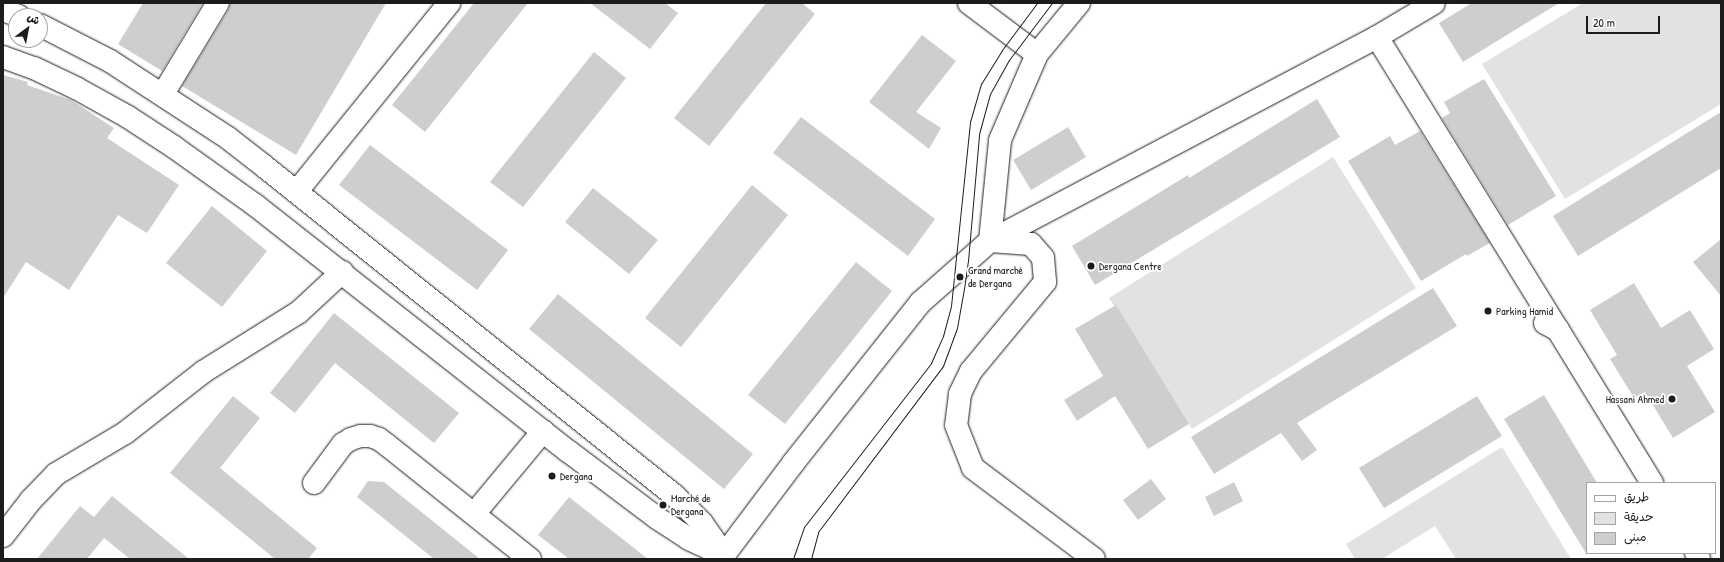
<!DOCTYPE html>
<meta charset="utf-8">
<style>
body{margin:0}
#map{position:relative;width:1724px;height:562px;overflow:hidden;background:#fff;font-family:"Patrick Hand","Playpen Sans Arabic",sans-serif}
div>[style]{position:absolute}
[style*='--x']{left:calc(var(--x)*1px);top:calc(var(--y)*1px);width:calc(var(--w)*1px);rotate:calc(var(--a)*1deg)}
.green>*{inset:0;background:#e2e2e2}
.building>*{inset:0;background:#cecece}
.roads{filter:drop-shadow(0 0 1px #1c1c1c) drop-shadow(0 0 1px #1c1c1c)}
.minor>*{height:22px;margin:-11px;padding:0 11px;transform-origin:11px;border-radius:11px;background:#fff}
.tertiary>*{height:22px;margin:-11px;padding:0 11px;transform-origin:11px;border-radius:11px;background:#fff}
.tram>*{height:1px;margin:-0.5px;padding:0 0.5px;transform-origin:0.5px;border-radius:0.5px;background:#1c1c1c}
.dots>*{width:11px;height:11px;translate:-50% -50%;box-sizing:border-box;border:2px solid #fff;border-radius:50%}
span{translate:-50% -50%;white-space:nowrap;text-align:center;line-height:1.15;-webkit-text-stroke:3.5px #fff;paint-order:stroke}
.poi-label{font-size:11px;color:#1c1c1c}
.left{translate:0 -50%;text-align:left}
.right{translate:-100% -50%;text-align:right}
.frame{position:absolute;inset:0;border:4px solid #1c1c1c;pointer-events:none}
.legend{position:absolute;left:1586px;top:482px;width:130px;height:72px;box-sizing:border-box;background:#fff;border:1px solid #a4a4a4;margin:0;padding:5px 7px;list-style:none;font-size:12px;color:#1c1c1c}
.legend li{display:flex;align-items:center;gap:8px;height:20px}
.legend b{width:20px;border:1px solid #a4a4a4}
.north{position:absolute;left:8px;top:8px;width:40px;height:40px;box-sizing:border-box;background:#fff;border:1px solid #a4a4a4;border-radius:50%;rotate:32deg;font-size:11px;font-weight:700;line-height:16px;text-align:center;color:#1c1c1c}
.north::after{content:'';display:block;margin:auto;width:14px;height:18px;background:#1c1c1c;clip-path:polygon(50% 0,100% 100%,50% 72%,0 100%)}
.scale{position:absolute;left:1586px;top:16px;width:74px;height:18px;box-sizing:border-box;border:2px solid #1c1c1c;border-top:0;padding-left:5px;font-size:12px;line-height:14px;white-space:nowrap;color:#1c1c1c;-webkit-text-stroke:3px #fff;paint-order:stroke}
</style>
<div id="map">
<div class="green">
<i style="clip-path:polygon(1583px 3px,1721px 3px,1721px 104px,1565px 199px,1482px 64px)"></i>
<i style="clip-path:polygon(1333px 157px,1416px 288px,1192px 429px,1109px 298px)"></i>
<i style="clip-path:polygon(1502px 447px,1571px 559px,1456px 559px,1435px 526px,1382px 559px,1355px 559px,1346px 544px)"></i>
</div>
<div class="building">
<i style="clip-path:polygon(143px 3px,203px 3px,162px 71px,118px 44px)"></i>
<i style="clip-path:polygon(230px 3px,386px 3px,296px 155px,182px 86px,229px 9px)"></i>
<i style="clip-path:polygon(474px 3px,528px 3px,425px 132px,392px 105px)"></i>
<i style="clip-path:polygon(590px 3px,665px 3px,678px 13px,650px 49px)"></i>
<i style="clip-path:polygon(766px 3px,802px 3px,815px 14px,709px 146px,674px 118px)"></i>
<i style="clip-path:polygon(1472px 3px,1559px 3px,1463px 62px,1439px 23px)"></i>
<i style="clip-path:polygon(922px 35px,956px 61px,916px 112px,941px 128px,929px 149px,869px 102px)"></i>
<i style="clip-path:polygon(594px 52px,626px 78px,523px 207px,490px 182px)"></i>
<i style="clip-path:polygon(3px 75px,28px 82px,27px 85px,71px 100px,114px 128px,107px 138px,179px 185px,147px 233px,118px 215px,69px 290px,26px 262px,3px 298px)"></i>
<i style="clip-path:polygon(1484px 79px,1556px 196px,1508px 225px,1442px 118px,1450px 113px,1444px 102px)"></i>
<i style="clip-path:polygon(1317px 99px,1340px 137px,1095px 285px,1072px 246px,1188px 175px,1189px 178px)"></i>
<i style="clip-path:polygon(1721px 112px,1721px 168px,1578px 256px,1553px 216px)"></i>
<i style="clip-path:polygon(801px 117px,935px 219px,908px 256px,773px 153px)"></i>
<i style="clip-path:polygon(1068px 127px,1086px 157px,1031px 190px,1013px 160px)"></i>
<i style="clip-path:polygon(1420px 131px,1490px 243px,1467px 256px,1466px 254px,1421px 281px,1348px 161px,1390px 136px,1395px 145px)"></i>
<i style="clip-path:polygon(370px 145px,508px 250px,477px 290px,339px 185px)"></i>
<i style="clip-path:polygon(752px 185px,788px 215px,681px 347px,645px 318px)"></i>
<i style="clip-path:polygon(593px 188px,658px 240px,629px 274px,565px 222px)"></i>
<i style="clip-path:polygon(212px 206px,267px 251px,222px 307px,166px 263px)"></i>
<i style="clip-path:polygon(1721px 239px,1721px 296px,1693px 262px)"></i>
<i style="clip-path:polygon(856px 262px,892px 291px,785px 424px,748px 395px)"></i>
<i style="clip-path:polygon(1634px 283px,1661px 328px,1690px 310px,1714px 349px,1687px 366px,1715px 412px,1673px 438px,1645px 392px,1634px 398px,1610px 359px,1617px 355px,1590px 310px)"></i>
<i style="clip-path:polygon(1433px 288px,1457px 326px,1297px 423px,1317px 450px,1302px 461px,1281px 433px,1214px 474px,1191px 437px)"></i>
<i style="clip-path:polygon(558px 294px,753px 454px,724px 489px,529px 329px)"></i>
<i style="clip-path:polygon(1116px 305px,1189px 424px,1148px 449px,1115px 396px,1077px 421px,1064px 400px,1103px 376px,1075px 329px)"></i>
<i style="clip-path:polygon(334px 313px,459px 413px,434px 443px,335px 363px,295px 413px,270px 393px)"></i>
<i style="clip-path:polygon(1544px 395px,1597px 483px,1587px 483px,1587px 555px,1504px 419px)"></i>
<i style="clip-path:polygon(233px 396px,260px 418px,220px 468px,317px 548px,308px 559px,275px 559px,170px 473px)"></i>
<i style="clip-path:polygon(1477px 396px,1502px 436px,1384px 508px,1359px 468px)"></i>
<i style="clip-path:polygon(1151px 479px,1166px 499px,1138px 520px,1123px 500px)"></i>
<i style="clip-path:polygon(368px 481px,384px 482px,480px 559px,434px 559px,357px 497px)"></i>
<i style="clip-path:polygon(1234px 482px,1243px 501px,1214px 516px,1205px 497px)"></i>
<i style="clip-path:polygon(112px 496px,189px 559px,130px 559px,104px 538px,87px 559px,37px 559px,80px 506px,94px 517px)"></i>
<i style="clip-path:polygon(569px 497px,648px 559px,569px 559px,538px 535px)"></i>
</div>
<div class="roads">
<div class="minor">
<i style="--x:969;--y:3;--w:85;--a:36.9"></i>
<i style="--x:1377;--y:37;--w:344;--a:58.3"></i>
<i style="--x:163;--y:94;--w:106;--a:-58.9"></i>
<i style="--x:297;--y:191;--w:242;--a:-51"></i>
<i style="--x:990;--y:241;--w:437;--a:-27.8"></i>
<i style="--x:1377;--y:37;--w:66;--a:-30.8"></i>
<i style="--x:990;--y:241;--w:101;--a:-84.3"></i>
<i style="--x:1000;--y:140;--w:94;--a:-66.7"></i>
<i style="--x:1037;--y:54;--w:66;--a:-50.5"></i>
<i style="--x:1545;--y:323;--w:15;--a:28"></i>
<i style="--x:1558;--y:330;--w:180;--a:58.4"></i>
<i style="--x:314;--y:483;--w:49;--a:-53.4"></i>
<i style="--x:343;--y:444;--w:9;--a:-32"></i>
<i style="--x:351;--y:439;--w:10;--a:-17"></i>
<i style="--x:361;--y:436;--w:9;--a:0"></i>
<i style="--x:370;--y:436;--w:9;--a:18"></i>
<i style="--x:379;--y:439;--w:10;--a:37"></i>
<i style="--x:387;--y:445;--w:183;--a:38.6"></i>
<i style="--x:474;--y:514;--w:108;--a:-50.3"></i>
<i style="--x:3;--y:536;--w:46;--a:-52.1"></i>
<i style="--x:31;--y:500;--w:36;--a:-46"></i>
<i style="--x:56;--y:474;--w:80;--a:-30.7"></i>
<i style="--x:125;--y:433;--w:99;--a:-38"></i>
<i style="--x:203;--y:372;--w:113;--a:-32"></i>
<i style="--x:299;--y:312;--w:59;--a:-42.9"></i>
<i style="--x:1696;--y:553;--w:7;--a:63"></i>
</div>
<div class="tertiary">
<i style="--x:3;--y:10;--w:17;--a:21"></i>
<i style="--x:40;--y:25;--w:79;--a:27.2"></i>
<i style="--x:110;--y:61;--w:141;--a:33.1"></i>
<i style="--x:228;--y:138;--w:46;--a:37.9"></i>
<i style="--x:264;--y:166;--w:527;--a:38.76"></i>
<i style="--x:675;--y:496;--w:38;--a:45"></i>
<i style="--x:702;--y:523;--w:39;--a:55"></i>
<i style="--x:3;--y:57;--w:33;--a:20"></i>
<i style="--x:34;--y:68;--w:47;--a:25.5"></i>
<i style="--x:76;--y:88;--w:60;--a:29.1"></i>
<i style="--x:128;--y:117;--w:55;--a:33.1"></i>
<i style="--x:174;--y:147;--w:100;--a:35.6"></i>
<i style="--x:255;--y:205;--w:398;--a:38.2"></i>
<i style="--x:568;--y:451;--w:111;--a:37"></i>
<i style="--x:657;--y:518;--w:38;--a:33"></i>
<i style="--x:689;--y:539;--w:38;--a:25"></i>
<i style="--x:724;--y:555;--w:116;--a:-53"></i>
<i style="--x:794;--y:462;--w:204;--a:-51.6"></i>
<i style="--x:921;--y:302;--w:92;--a:-41.5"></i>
<i style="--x:990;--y:241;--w:41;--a:4.2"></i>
<i style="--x:1031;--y:244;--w:18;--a:49"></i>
<i style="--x:1043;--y:258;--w:24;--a:85"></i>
<i style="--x:1045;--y:282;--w:116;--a:129.7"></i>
<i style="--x:971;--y:371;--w:25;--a:116"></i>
<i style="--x:960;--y:394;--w:31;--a:97"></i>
<i style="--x:956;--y:425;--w:46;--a:68.4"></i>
<i style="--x:973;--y:468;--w:151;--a:36.9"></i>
</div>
</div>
<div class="tram">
<i style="--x:793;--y:559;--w:34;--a:-71"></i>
<i style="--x:804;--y:527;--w:207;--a:-52.2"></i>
<i style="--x:931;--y:363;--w:30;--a:-66"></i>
<i style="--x:943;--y:336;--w:31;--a:-75"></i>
<i style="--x:951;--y:306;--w:185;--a:-84.1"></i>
<i style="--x:970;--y:122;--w:40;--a:-74"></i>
<i style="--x:981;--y:84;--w:40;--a:-58"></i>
<i style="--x:1002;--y:50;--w:59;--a:-53.3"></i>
<i style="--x:811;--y:559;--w:28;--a:-75"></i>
<i style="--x:818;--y:532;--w:208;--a:-53"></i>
<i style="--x:943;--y:366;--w:40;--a:-69.8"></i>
<i style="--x:957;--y:328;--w:40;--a:-80"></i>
<i style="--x:964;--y:289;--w:28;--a:-82"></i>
<i style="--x:968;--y:261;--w:127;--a:-85"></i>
<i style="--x:979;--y:134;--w:41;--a:-74.6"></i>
<i style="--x:990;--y:94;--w:39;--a:-61"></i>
<i style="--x:1009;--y:60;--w:71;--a:-53"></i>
</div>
<div class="dots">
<i style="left:1091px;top:266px;background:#1c1c1c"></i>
<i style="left:960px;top:277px;background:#1c1c1c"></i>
<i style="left:1488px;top:311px;background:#1c1c1c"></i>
<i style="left:1672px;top:399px;background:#1c1c1c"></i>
<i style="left:552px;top:476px;background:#1c1c1c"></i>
<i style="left:663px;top:505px;background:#1c1c1c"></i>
</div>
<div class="poi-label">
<span class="left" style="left:1099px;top:266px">Dergana Centre</span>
<span class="left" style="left:968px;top:277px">Grand marché<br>de Dergana</span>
<span class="left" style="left:1496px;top:311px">Parking Hamid</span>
<span class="right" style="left:1664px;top:399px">Hassani Ahmed</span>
<span class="left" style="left:560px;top:476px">Dergana</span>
<span class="left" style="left:671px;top:505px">Marché de<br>Dergana</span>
</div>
<div class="frame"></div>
<ul class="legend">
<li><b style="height:5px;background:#fff"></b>طريق</li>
<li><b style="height:11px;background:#e2e2e2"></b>حديقة</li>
<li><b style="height:11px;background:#cecece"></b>مبنى</li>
</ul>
<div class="north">ش</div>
<div class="scale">20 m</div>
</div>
